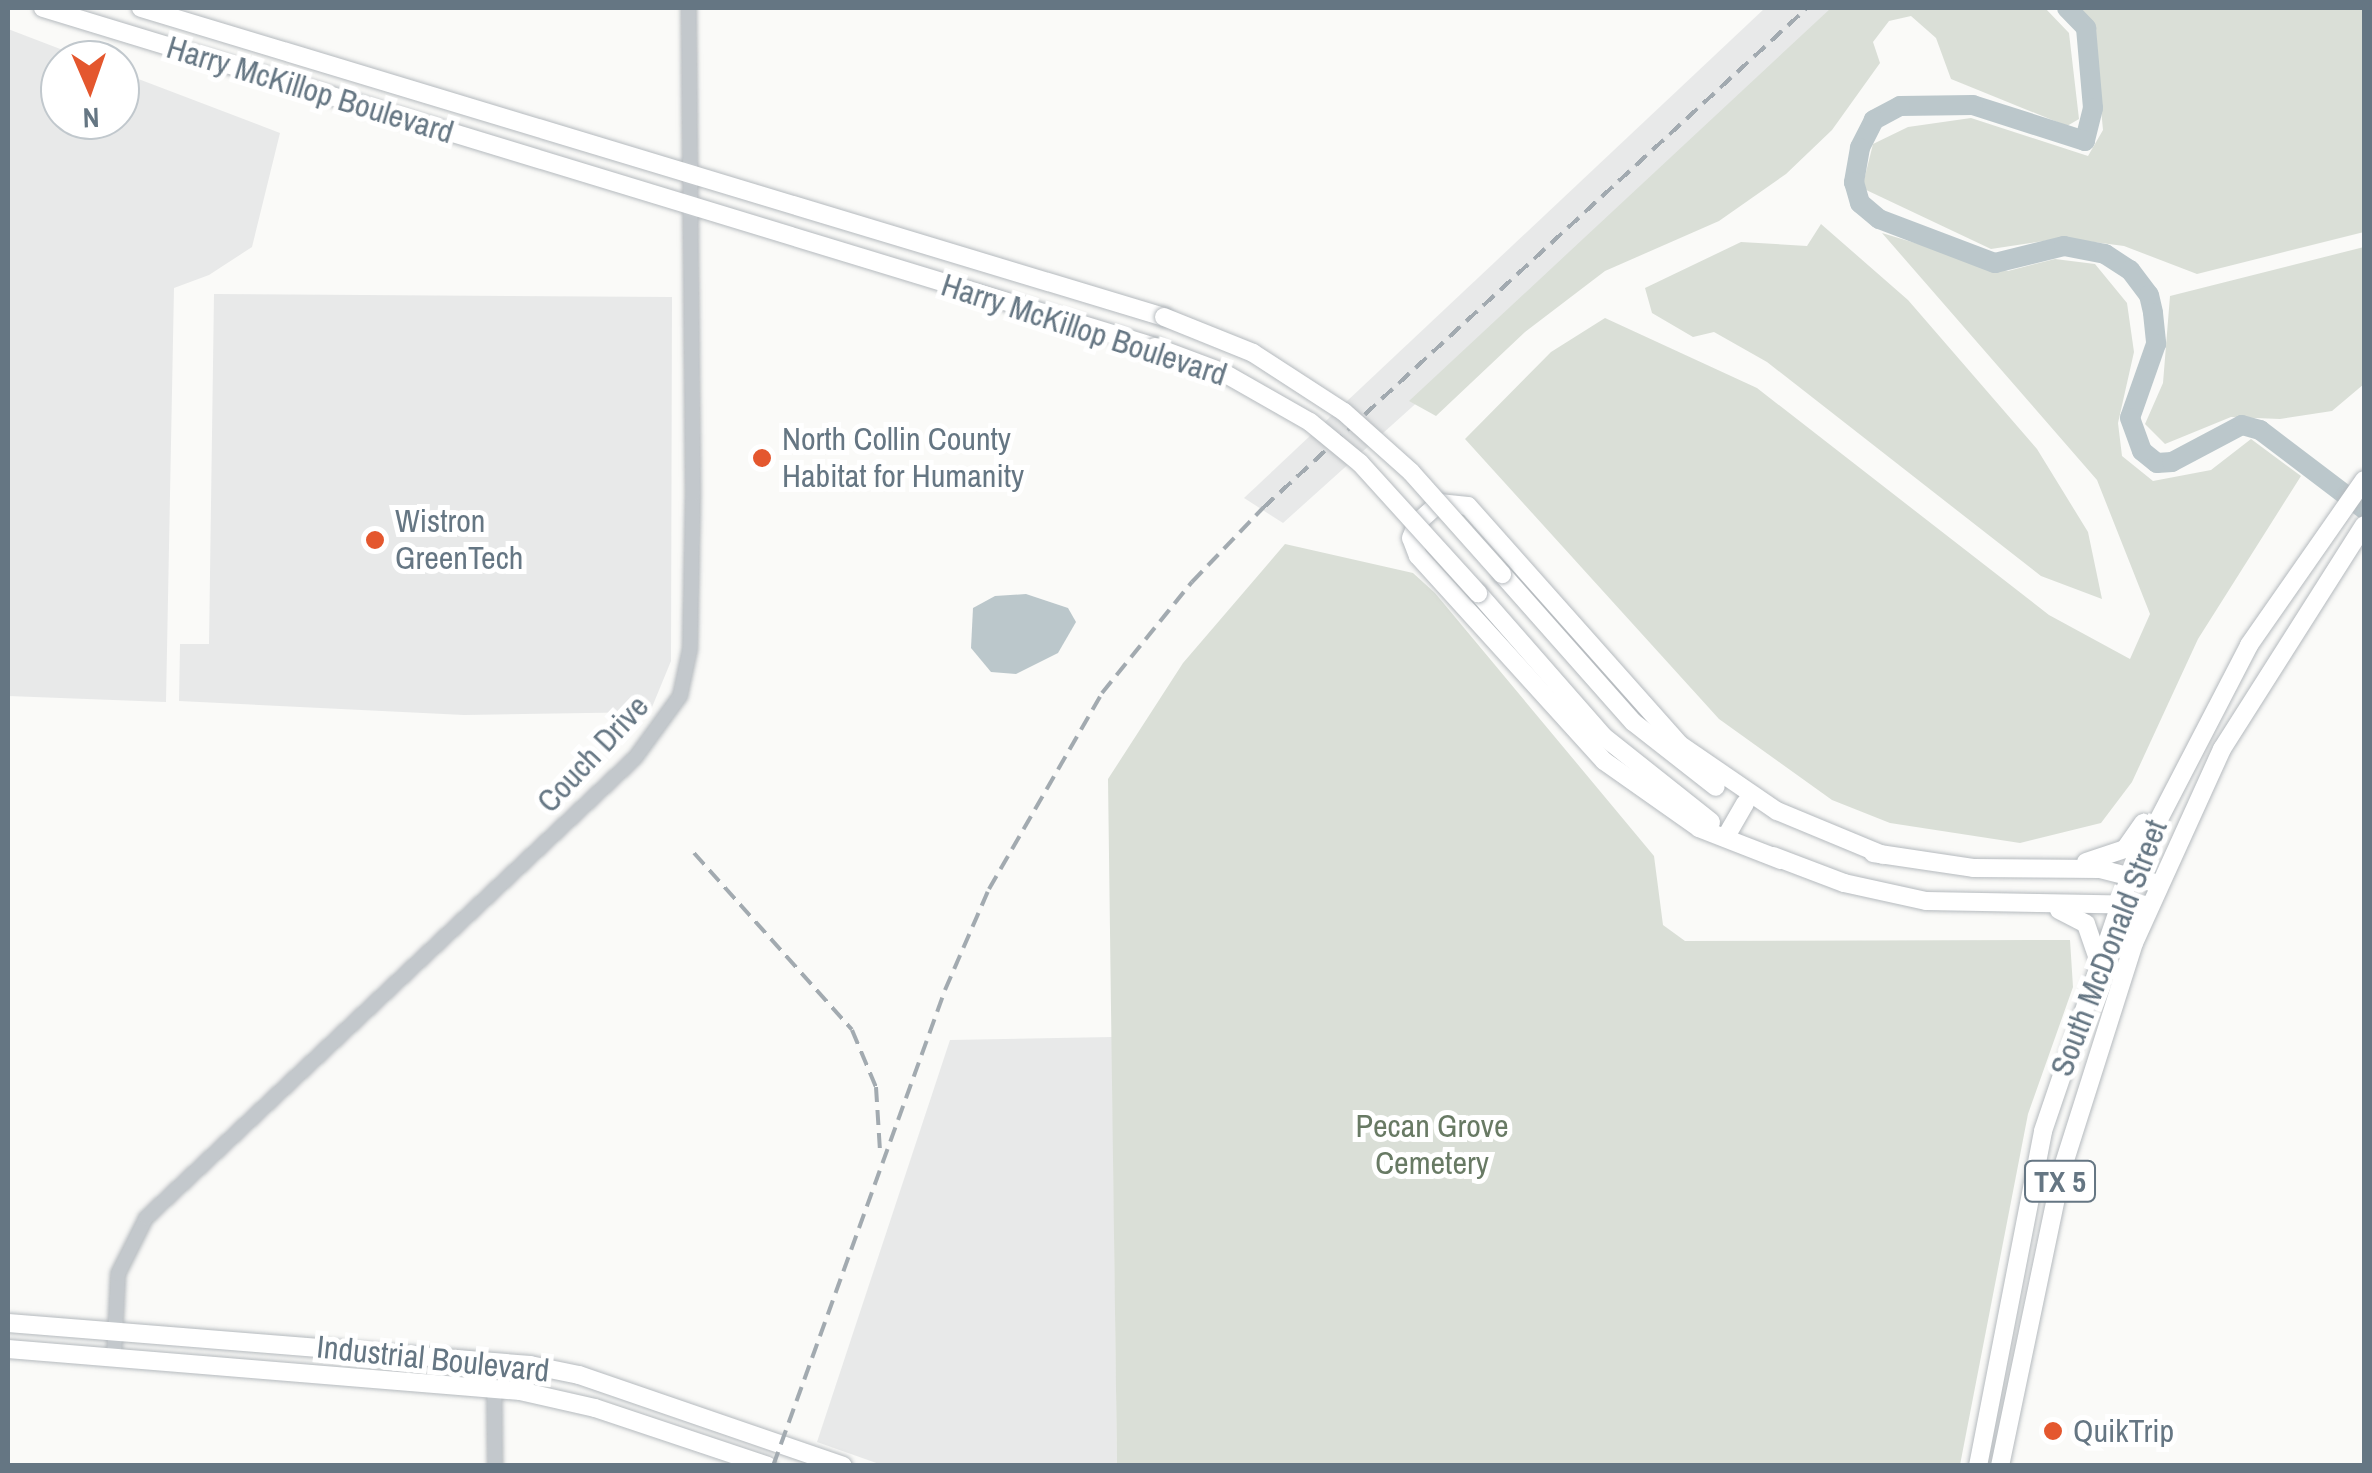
<!DOCTYPE html>
<style>
body{margin:0}
#map{position:relative;width:2372px;height:1473px;overflow:hidden;background:#fafaf8;font-family:"Archivo Narrow",sans-serif}
div>[style]{position:absolute}
[style*='--x']{left:calc(var(--x)*1px);top:calc(var(--y)*1px);width:calc(var(--w)*1px);rotate:calc(var(--a)*1deg)}
.built>*{inset:0;background:#e8e9e9}
.green>*{inset:0;background:#dadfd7}
.water>*{inset:0;background:#bbc7cb}
.river>*{height:20px;margin:-10px;padding:0 10px;transform-origin:10px;border-radius:10px;background:#bbc7cb}
.roads{filter:drop-shadow(0 0 2px #b5babe) drop-shadow(0 0 2px #b5babe)}
.minor>*{height:14px;margin:-7px;padding:0 7px;transform-origin:7px;border-radius:7px;background:#c3c8cc}
.major>*{height:18px;margin:-9px;padding:0 9px;transform-origin:9px;border-radius:9px;background:#fff}
.rail>*{height:4px;margin-top:-2px;transform-origin:0;background:repeating-linear-gradient(90deg,#a2aab0 0 15px,transparent 0 23px)}
.bridges{filter:drop-shadow(0 0 2px #b5babe) drop-shadow(0 0 2px #b5babe)}
.major-bridge>*{height:18px;margin:-9px;padding:0 9px;transform-origin:9px;border-radius:9px;background:#fff}
.dots>*{width:28px;height:28px;translate:-50% -50%;box-sizing:border-box;border:5px solid #fff;border-radius:50%}
span{translate:-50% -50%;white-space:nowrap;text-align:center;line-height:1.15;-webkit-text-stroke:10px #fff;paint-order:stroke}
.shield-label span{padding:2px 8px;background:#fff;border:2px solid;border-radius:8px;-webkit-text-stroke-width:0}
.shield-label{font-size:30px;color:#657683;font-weight:700}
.street-label{font-size:32px;color:#657683}
.poi-label{font-size:32px;color:#657683}
.left{translate:0 -50%;text-align:left}
.park-label{font-size:32px;color:#687a64}
.frame{position:absolute;inset:0;border:10px solid #657683;pointer-events:none}
.north{position:absolute;left:40px;top:40px;width:100px;height:100px;box-sizing:border-box;background:#fff;border:2px solid #c1c8cd;border-radius:50%;rotate:178deg;font-size:28px;font-weight:700;line-height:40px;text-align:center;color:#657683}
.north::after{content:'';display:block;margin:auto;width:35px;height:45px;background:#e4572e;clip-path:polygon(50% 0,100% 100%,50% 72%,0 100%)}
</style>
<div id="map">
<div class="built">
<i style="clip-path:polygon(1765px 8px,1856px 8px,1283px 523px,1244px 498px)"></i>
<i style="clip-path:polygon(8px 29px,89px 60px,60px 60px,60px 120px,120px 120px,120px 72px,280px 133px,252px 247px,209px 275px,174px 288px,166px 702px,8px 696px)"></i>
<i style="clip-path:polygon(214px 294px,672px 297px,671px 661px,650px 712px,464px 715px,179px 701px,180px 644px,209px 644px)"></i>
<i style="clip-path:polygon(1112px 1037px,1117px 1465px,882px 1465px,817px 1442px,950px 1040px)"></i>
</div>
<div class="green">
<i style="clip-path:polygon(1831px 8px,2045px 8px,2069px 33px,2079px 119px,2067px 126px,1951px 79px,1936px 38px,1911px 16px,1889px 21px,1873px 42px,1880px 63px,1832px 130px,1786px 174px,1719px 221px,1605px 271px,1525px 332px,1436px 416px,1409px 401px)"></i>
<i style="clip-path:polygon(2081px 8px,2364px 8px,2364px 232px,2197px 274px,2124px 246px,2063px 238px,1991px 249px,1862px 188px,1873px 144px,1908px 127px,1971px 118px,2088px 156px,2103px 130px,2093px 24px)"></i>
<i style="clip-path:polygon(1821px 224px,1908px 300px,2037px 449px,2088px 532px,2102px 599px,2041px 576px,1767px 362px,1714px 332px,1693px 337px,1652px 313px,1645px 288px,1741px 242px,1807px 246px)"></i>
<i style="clip-path:polygon(1882px 233px,2008px 271px,2055px 259px,2095px 264px,2127px 303px,2134px 352px,2118px 423px,2122px 456px,2153px 481px,2211px 470px,2251px 439px,2301px 476px,2198px 639px,2132px 782px,2101px 823px,2020px 843px,1890px 823px,1832px 800px,1719px 719px,1465px 439px,1551px 352px,1605px 318px,1757px 388px,2049px 615px,2130px 659px,2150px 614px,2097px 480px)"></i>
<i style="clip-path:polygon(2364px 247px,2364px 384px,2332px 411px,2280px 419px,2231px 417px,2165px 444px,2145px 424px,2163px 383px,2170px 296px)"></i>
<i style="clip-path:polygon(1285px 544px,1413px 573px,1435px 593px,1654px 856px,1663px 925px,1685px 941px,2070px 940px,2073px 987px,2028px 1114px,1960px 1465px,1117px 1465px,1108px 779px,1183px 663px)"></i>
</div>
<div class="water">
<i style="clip-path:polygon(1026px 594px,1068px 608px,1076px 622px,1058px 653px,1016px 674px,991px 672px,971px 648px,973px 608px,995px 596px)"></i>
</div>
<div class="river">
<i style="--x:2067;--y:8;--w:28;--a:46"></i>
<i style="--x:2086;--y:28;--w:80;--a:85"></i>
<i style="--x:2093;--y:108;--w:34;--a:104"></i>
<i style="--x:2085;--y:141;--w:118;--a:-162.2"></i>
<i style="--x:1973;--y:105;--w:73;--a:179.2"></i>
<i style="--x:1900;--y:106;--w:30;--a:152"></i>
<i style="--x:1874;--y:120;--w:31;--a:117"></i>
<i style="--x:1860;--y:148;--w:35;--a:100"></i>
<i style="--x:1854;--y:182;--w:22;--a:74"></i>
<i style="--x:1860;--y:203;--w:25;--a:40"></i>
<i style="--x:1879;--y:219;--w:124;--a:20.8"></i>
<i style="--x:1995;--y:263;--w:71;--a:-13.8"></i>
<i style="--x:2064;--y:246;--w:42;--a:11"></i>
<i style="--x:2105;--y:254;--w:30;--a:33"></i>
<i style="--x:2130;--y:270;--w:31;--a:53"></i>
<i style="--x:2149;--y:295;--w:18;--a:77"></i>
<i style="--x:2153;--y:313;--w:31;--a:84"></i>
<i style="--x:2156;--y:344;--w:78;--a:109.4"></i>
<i style="--x:2130;--y:418;--w:35;--a:70"></i>
<i style="--x:2142;--y:451;--w:19;--a:39"></i>
<i style="--x:2157;--y:463;--w:15;--a:-4"></i>
<i style="--x:2172;--y:462;--w:79;--a:-27.9"></i>
<i style="--x:2242;--y:425;--w:19;--a:16"></i>
<i style="--x:2260;--y:430;--w:131;--a:37.2"></i>
</div>
<div class="roads">
<div class="minor">
<i style="--x:114;--y:1357;--w:83;--a:-87.2"></i>
<i style="--x:118;--y:1274;--w:63;--a:-63.4"></i>
<i style="--x:146;--y:1218;--w:671;--a:-43.25"></i>
<i style="--x:635;--y:758;--w:77;--a:-54"></i>
<i style="--x:680;--y:696;--w:48;--a:-78"></i>
<i style="--x:690;--y:649;--w:155;--a:-88.9"></i>
<i style="--x:693;--y:494;--w:486;--a:-90.5"></i>
<i style="--x:494;--y:1362;--w:104;--a:89.4"></i>
</div>
<div class="major">
<i style="--x:43;--y:8;--w:1163;--a:16.95"></i>
<i style="--x:141;--y:8;--w:1069;--a:16.81"></i>
<i style="--x:1502;--y:574;--w:198;--a:48.5"></i>
<i style="--x:1633;--y:722;--w:105;--a:38.1"></i>
<i style="--x:1478;--y:593;--w:190;--a:48.8"></i>
<i style="--x:1603;--y:736;--w:138;--a:38.5"></i>
<i style="--x:1728;--y:833;--w:34;--a:-60"></i>
<i style="--x:1873;--y:853;--w:101;--a:8.5"></i>
<i style="--x:1973;--y:868;--w:127;--a:0.5"></i>
<i style="--x:2100;--y:869;--w:61;--a:14.3"></i>
<i style="--x:1773;--y:856;--w:76;--a:20.8"></i>
<i style="--x:1844;--y:883;--w:84;--a:12.4"></i>
<i style="--x:1926;--y:901;--w:224;--a:1"></i>
<i style="--x:1781;--y:860;--w:88;--a:-158.7"></i>
<i style="--x:1699;--y:828;--w:116;--a:-144.8"></i>
<i style="--x:1604;--y:761;--w:277;--a:-132.2"></i>
<i style="--x:1418;--y:556;--w:19;--a:-111"></i>
<i style="--x:1411;--y:538;--w:16;--a:-68"></i>
<i style="--x:1417;--y:523;--w:30;--a:-42"></i>
<i style="--x:1439;--y:503;--w:29;--a:6"></i>
<i style="--x:1468;--y:506;--w:318;--a:48.4"></i>
<i style="--x:1679;--y:744;--w:119;--a:34.4"></i>
<i style="--x:1777;--y:811;--w:115;--a:22.5"></i>
<i style="--x:2086;--y:862;--w:41;--a:-18.4"></i>
<i style="--x:2125;--y:849;--w:32;--a:-55"></i>
<i style="--x:2059;--y:910;--w:30;--a:27"></i>
<i style="--x:2086;--y:924;--w:37;--a:71"></i>
<i style="--x:8;--y:1323;--w:524;--a:4.6"></i>
<i style="--x:530;--y:1365;--w:50;--a:11.5"></i>
<i style="--x:579;--y:1375;--w:279;--a:19"></i>
<i style="--x:8;--y:1349;--w:514;--a:4.69"></i>
<i style="--x:520;--y:1391;--w:77;--a:12.8"></i>
<i style="--x:595;--y:1408;--w:182;--a:18.5"></i>
<i style="--x:1978;--y:1466;--w:341;--a:-79"></i>
<i style="--x:2043;--y:1131;--w:273;--a:-71.2"></i>
<i style="--x:2131;--y:873;--w:257;--a:-62.6"></i>
<i style="--x:2249;--y:645;--w:201;--a:-55.1"></i>
<i style="--x:2000;--y:1466;--w:299;--a:-78.2"></i>
<i style="--x:2061;--y:1173;--w:241;--a:-72.4"></i>
<i style="--x:2134;--y:943;--w:213;--a:-65.6"></i>
<i style="--x:2222;--y:749;--w:265;--a:-57.6"></i>
</div>
</div>
<div class="rail">
<i style="--x:694;--y:853;--w:237;--a:48.2"></i>
<i style="--x:852;--y:1030;--w:62;--a:67.2"></i>
<i style="--x:876;--y:1087;--w:64;--a:86.4"></i>
<i style="--x:773;--y:1466;--w:506;--a:-70.13"></i>
<i style="--x:945;--y:990;--w:110;--a:-66.5"></i>
<i style="--x:989;--y:889;--w:226;--a:-60"></i>
<i style="--x:1102;--y:693;--w:143;--a:-51"></i>
<i style="--x:1192;--y:582;--w:103;--a:-46.2"></i>
<i style="--x:1263;--y:508;--w:739;--a:-42.59"></i>
</div>
<div class="bridges">
<div class="major-bridge">
<i style="--x:1164;--y:317;--w:96;--a:22"></i>
<i style="--x:1253;--y:353;--w:108;--a:33"></i>
<i style="--x:1344;--y:412;--w:90;--a:41.8"></i>
<i style="--x:1411;--y:472;--w:137;--a:48.3"></i>
<i style="--x:1155;--y:347;--w:74;--a:20.6"></i>
<i style="--x:1224;--y:373;--w:99;--a:29.7"></i>
<i style="--x:1310;--y:422;--w:65;--a:39.4"></i>
<i style="--x:1360;--y:463;--w:176;--a:47.8"></i>
</div>
</div>
<div class="dots">
<i style="left:762px;top:458px;background:#e4572e"></i>
<i style="left:375px;top:540px;background:#e4572e"></i>
<i style="left:2053px;top:1431px;background:#e4572e"></i>
</div>
<div class="shield-label">
<span style="left:2060px;top:1181px">TX 5</span>
</div>
<div class="street-label">
<span style="left:310px;top:90px;rotate:17deg">Harry McKillop Boulevard</span>
<span style="left:1084px;top:330px;rotate:18deg">Harry McKillop Boulevard</span>
<span style="left:593px;top:754px;rotate:-47deg">Couch Drive</span>
<span style="left:2109px;top:948px;rotate:-69deg">South McDonald Street</span>
<span style="left:433px;top:1359px;rotate:6deg">Industrial Boulevard</span>
</div>
<div class="poi-label">
<span class="left" style="left:782px;top:458px">North Collin County<br>Habitat for Humanity</span>
<span class="left" style="left:395px;top:540px">Wistron<br>GreenTech</span>
<span class="left" style="left:2073px;top:1431px">QuikTrip</span>
</div>
<div class="park-label">
<span style="left:1432px;top:1145px">Pecan Grove<br>Cemetery</span>
</div>
<div class="frame"></div>
<div class="north">N</div>
</div>
